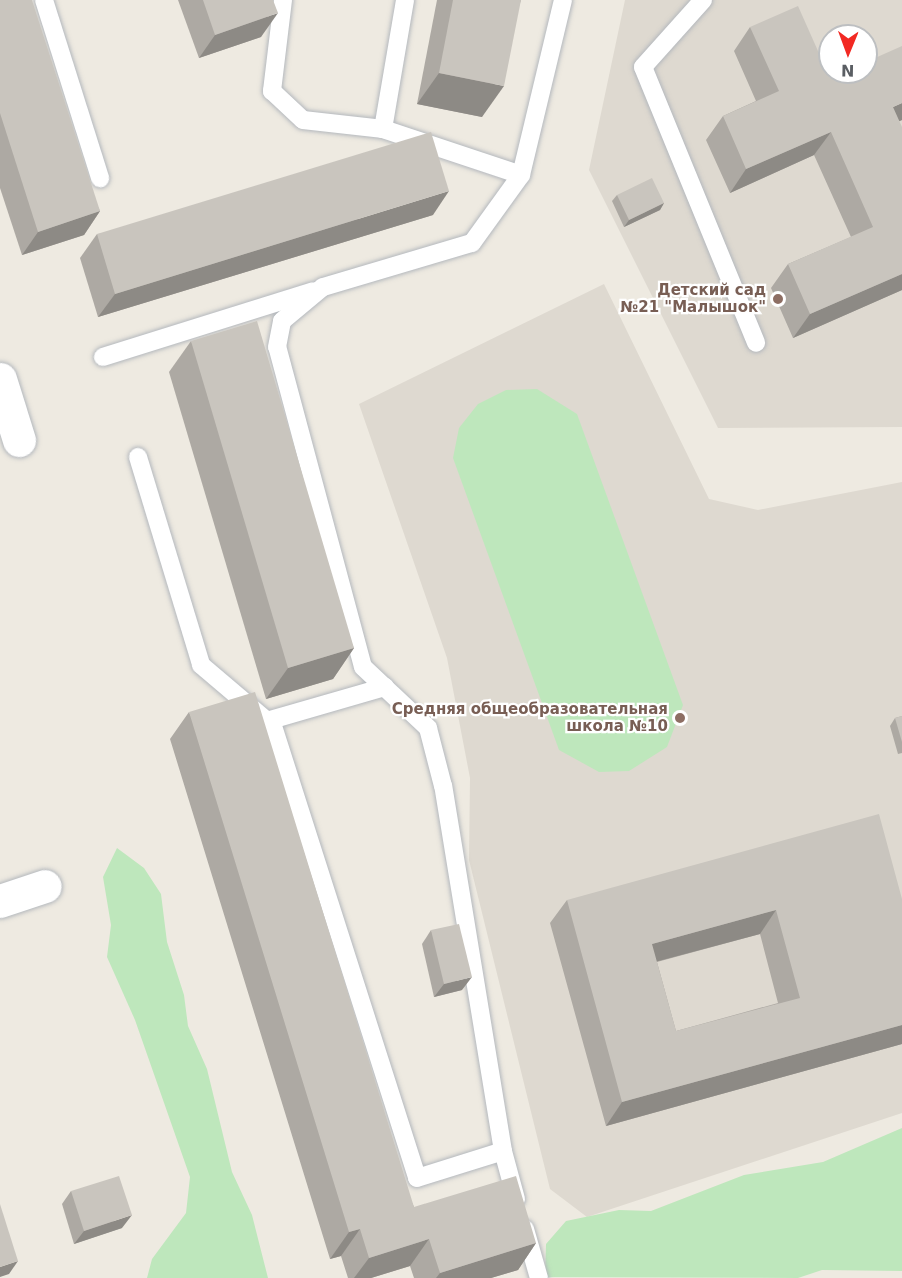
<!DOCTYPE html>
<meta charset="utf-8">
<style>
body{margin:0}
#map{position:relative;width:902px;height:1278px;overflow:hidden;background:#eeeae1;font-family:"DejaVu Sans",sans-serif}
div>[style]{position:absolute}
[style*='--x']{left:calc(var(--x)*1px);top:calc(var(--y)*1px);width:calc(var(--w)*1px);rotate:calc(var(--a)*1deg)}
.education>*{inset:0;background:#ded9d0}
.green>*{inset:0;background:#bee7bc}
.roads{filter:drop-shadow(0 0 2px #b4b8bd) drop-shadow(0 0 2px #b4b8bd)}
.lane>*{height:18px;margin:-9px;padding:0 9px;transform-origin:9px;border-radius:9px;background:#fff}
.street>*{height:33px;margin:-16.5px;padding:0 16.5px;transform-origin:16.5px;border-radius:16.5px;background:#fff}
.secondary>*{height:33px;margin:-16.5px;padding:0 16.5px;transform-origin:16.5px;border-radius:16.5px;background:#fff}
.wall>*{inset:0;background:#ada9a3}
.shaded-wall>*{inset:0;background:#8d8a85}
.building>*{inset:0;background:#c9c5be}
.dots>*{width:16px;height:16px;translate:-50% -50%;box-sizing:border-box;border:3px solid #fff;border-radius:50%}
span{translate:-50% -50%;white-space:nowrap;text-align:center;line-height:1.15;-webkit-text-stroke:4.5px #fff;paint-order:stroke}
.education-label{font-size:15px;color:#785e54;font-weight:700}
.right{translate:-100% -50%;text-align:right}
.north{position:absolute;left:818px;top:24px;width:60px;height:60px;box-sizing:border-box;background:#fff;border:2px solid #bdbfc1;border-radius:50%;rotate:181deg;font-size:16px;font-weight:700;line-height:24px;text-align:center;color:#5a5e63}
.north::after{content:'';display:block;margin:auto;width:21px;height:27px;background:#f22923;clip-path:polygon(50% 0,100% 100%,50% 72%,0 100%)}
</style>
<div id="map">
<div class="education">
<i style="clip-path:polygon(evenodd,625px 0,902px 0,902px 427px,718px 428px,589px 170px,625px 0,830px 36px,866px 36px,866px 72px,830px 72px,830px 36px)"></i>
<i style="clip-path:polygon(604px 284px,709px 499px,758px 510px,902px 482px,902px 1113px,587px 1217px,550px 1189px,469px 860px,470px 778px,447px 658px,359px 404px)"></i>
</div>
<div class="green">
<i style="clip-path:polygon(537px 389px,577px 414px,683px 705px,667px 747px,629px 771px,599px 772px,559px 750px,453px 458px,459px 428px,478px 404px,506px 390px)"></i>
<i style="clip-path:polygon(117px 848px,144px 868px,161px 894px,167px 942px,184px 995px,188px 1026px,207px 1069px,232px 1172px,252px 1215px,268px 1278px,147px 1278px,152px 1259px,186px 1213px,190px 1177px,135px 1020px,107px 957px,111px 925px,103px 877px)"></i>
<i style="clip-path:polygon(902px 1128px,902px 1271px,822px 1270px,798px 1278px,545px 1277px,546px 1244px,566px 1221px,619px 1210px,651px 1211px,744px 1175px,823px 1162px)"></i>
</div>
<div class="roads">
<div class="lane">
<i style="--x:44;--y:0;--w:187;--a:72.5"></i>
<i style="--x:283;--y:0;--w:92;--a:96.9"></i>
<i style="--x:272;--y:91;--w:42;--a:43.1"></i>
<i style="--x:303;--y:120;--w:81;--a:6.4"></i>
<i style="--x:383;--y:129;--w:145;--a:18.4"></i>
<i style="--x:703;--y:0;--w:90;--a:131.8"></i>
<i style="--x:643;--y:67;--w:298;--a:67.7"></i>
<i style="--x:383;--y:129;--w:131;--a:-80.3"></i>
<i style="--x:103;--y:357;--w:220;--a:-17.4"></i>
<i style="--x:138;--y:457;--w:217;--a:73.1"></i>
<i style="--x:201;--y:665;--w:94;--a:40.3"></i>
<i style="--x:273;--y:726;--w:474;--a:72.3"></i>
<i style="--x:417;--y:1178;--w:90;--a:-17.4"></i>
<i style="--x:267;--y:721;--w:123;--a:-16.1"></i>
<i style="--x:516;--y:1199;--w:50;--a:-105.2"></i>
<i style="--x:503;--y:1151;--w:370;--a:-99.3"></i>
<i style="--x:443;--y:786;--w:60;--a:-104.5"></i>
<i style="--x:428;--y:728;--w:89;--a:-136.8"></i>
<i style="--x:363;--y:667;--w:331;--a:-105"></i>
<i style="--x:277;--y:347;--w:26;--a:-79"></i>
<i style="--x:282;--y:321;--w:53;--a:-39.7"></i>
<i style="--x:323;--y:287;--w:155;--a:-16.5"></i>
<i style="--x:472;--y:243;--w:84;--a:-54.2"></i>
<i style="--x:521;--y:175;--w:180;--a:-76.5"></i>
<i style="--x:525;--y:1229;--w:51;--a:74.1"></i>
</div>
<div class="street">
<i style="--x:0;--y:901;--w:47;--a:-18.4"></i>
</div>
<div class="secondary">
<i style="--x:0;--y:379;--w:64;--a:72.7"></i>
</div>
</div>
<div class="wall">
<i style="clip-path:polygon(0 0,100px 211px,84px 235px,22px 255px,0 188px)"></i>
<i style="clip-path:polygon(178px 0,273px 0,261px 37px,199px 58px)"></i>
<i style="clip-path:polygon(437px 0,521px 0,482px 117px,417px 104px)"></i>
<i style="clip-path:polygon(750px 27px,830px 78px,902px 120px,899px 121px,902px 290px,793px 338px,771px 288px,788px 264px,851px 237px,814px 155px,730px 193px,706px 140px,723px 116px,756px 101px,734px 51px)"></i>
<i style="clip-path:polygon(617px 195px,664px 203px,660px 210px,624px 227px,612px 201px)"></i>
<i style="clip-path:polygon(433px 215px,98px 317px,80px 258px,97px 234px)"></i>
<i style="clip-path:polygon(191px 341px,354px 648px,333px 679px,266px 699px,169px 372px)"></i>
<i style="clip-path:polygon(189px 712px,414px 1207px,536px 1243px,518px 1270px,491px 1278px,414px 1278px,410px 1266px,371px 1278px,348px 1278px,341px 1256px,330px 1259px,170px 739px)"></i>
<i style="clip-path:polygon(902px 716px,902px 753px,898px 754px,890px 726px,895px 718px)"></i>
<i style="clip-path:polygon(evenodd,902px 899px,902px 1044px,606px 1126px,550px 923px,567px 900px,902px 899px,760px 934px,778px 1003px,676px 1031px,657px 962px,760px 934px)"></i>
<i style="clip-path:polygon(431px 930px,462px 990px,434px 997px,422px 944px)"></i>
<i style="clip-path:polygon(71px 1191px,122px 1228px,74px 1244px,62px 1204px)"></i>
</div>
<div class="shaded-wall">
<i style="clip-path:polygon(278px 13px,261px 37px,199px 58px,215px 35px)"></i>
<i style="clip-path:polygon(439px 73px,504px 86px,482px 117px,417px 104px)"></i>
<i style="clip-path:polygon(902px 103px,902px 120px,877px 131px,893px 107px)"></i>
<i style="clip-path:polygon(831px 132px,814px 155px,730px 193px,746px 169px)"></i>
<i style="clip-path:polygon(449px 191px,433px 215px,98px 317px,115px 294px)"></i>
<i style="clip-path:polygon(664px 203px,660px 210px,624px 227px,629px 220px)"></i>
<i style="clip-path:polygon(100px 211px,84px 235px,22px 255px,38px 232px)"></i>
<i style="clip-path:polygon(902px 274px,902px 290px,793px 338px,810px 314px)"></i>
<i style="clip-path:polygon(354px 648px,333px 679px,266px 699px,288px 668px)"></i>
<i style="clip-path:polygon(776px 910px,760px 934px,636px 967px,652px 944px)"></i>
<i style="clip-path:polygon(472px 977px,462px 990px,434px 997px,444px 984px)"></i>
<i style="clip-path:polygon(902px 1025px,902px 1044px,606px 1126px,622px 1102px)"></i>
<i style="clip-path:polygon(132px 1215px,122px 1228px,74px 1244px,84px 1231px)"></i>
<i style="clip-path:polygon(360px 1229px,341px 1256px,330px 1259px,349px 1232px)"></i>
<i style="clip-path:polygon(429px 1239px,410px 1266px,371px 1278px,354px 1278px,369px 1258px)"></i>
<i style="clip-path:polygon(536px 1243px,518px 1270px,491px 1278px,436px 1278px,440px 1273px)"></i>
<i style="clip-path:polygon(18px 1261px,9px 1274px,0 1277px,0 1267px)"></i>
</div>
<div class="building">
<i style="clip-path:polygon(0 0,32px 0,100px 211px,38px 232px,0 113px)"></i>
<i style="clip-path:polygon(203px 0,273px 0,278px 13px,215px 35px)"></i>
<i style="clip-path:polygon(453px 0,521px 0,504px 86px,439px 73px)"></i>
<i style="clip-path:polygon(798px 6px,830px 78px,844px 72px,866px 72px,866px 62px,902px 46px,902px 103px,893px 107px,902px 127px,902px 274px,810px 314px,788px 264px,873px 227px,831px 132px,746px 169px,723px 116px,779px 91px,750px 27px)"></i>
<i style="clip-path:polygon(431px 132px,449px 191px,115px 294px,97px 234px)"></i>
<i style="clip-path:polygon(652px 178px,664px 203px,629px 220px,617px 195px)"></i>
<i style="clip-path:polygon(257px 321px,354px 648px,288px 668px,191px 341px)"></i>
<i style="clip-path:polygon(255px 692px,414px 1207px,516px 1176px,536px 1243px,440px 1273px,429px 1239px,369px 1258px,360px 1229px,349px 1232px,189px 712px)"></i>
<i style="clip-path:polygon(902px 716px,902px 742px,895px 718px)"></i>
<i style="clip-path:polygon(evenodd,879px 814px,902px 899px,902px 1025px,622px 1102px,567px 900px,879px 814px,776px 910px,800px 998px,676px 1031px,652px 944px,776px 910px)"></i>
<i style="clip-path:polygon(459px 924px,472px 977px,444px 984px,431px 930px)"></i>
<i style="clip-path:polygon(119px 1176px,132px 1215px,84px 1231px,71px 1191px)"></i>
<i style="clip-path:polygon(0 1204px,18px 1261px,0 1267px)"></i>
</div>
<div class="dots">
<i style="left:778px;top:299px;background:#8d6e63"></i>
<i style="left:680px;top:718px;background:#8d6e63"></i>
</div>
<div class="education-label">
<span class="right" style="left:766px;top:299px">Детский сад<br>№21 "Малышок"</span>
<span class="right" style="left:668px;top:718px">Средняя общеобразовательная<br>школа №10</span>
</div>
<div class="north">N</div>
</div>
